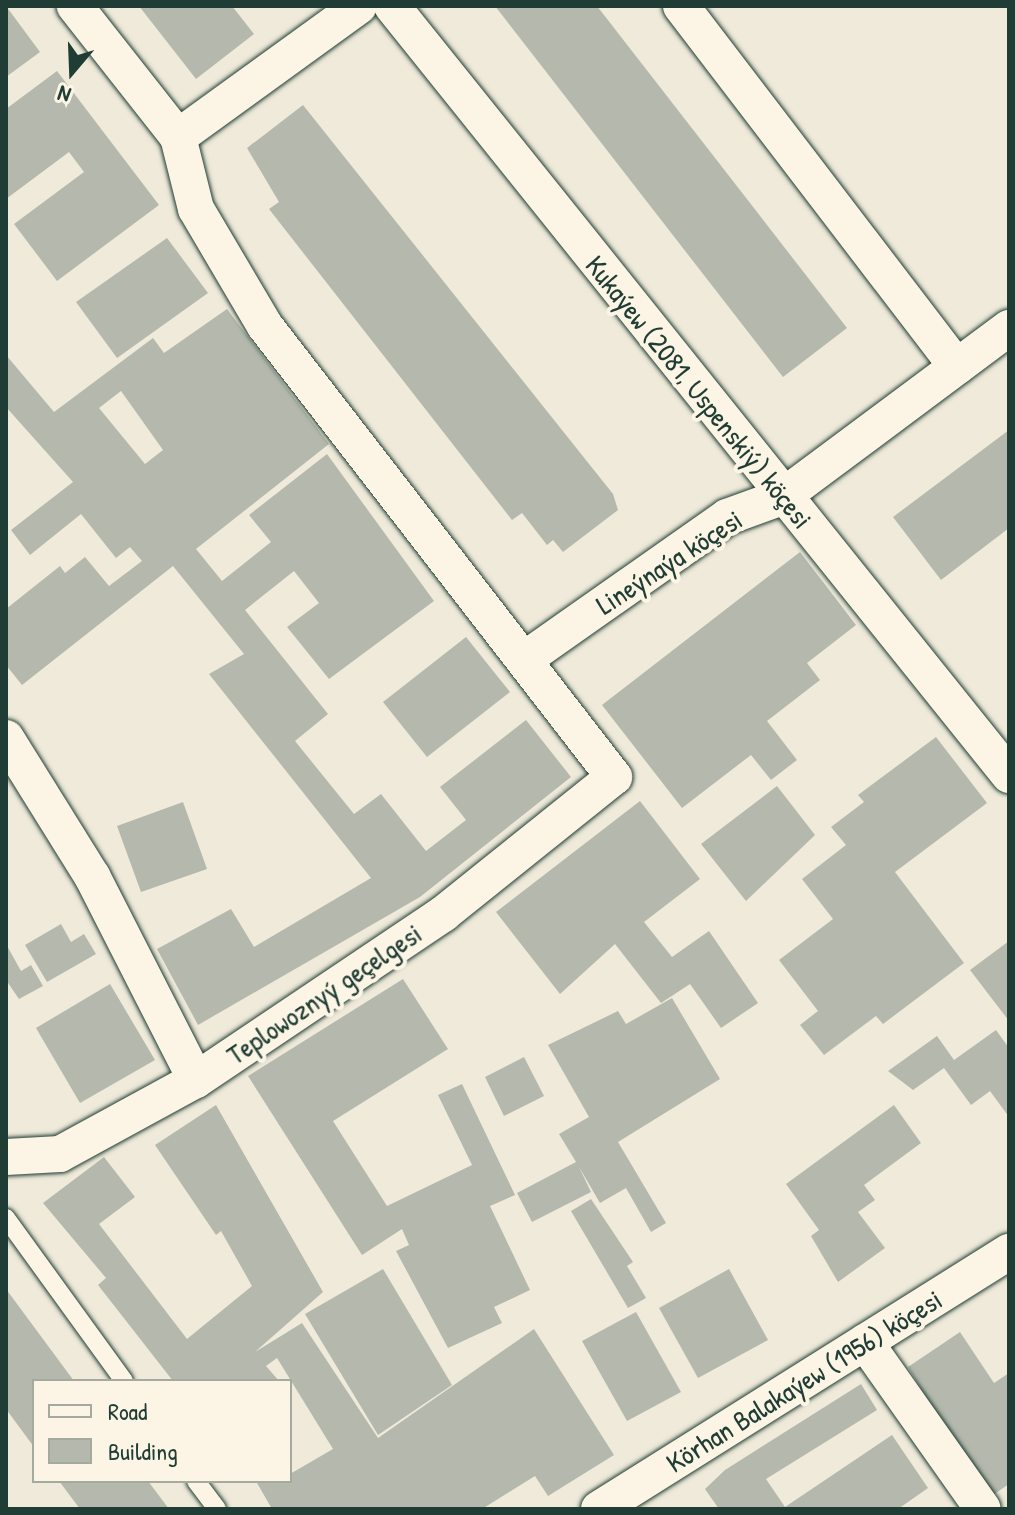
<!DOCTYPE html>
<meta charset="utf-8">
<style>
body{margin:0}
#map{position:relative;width:1015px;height:1515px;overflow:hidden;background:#efeada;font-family:"Patrick Hand",sans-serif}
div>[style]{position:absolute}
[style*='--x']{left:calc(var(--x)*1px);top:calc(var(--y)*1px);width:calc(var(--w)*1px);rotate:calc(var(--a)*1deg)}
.building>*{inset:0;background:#b5b9ad}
.roads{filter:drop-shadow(0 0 2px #1f3d34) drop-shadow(0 0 2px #1f3d34)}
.lane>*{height:18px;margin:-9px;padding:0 9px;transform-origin:9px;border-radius:9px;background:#fcf5e5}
.street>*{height:36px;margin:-18px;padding:0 18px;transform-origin:18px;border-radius:18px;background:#fcf5e5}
span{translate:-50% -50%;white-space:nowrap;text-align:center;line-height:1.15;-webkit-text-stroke:8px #fcf5e5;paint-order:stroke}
.street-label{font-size:28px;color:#1f3d34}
.frame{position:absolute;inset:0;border:8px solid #1f3d34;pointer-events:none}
.legend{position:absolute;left:32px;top:1379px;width:260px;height:104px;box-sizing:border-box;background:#fcf5e5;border:2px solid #a4ab9e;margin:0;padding:10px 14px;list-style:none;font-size:24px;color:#1f3d34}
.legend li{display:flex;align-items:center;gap:16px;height:40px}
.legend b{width:40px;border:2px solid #a4ab9e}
.north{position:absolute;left:32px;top:32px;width:80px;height:80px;-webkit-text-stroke:6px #fcf5e5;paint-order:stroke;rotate:199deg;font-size:22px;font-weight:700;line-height:32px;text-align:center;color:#1f3d34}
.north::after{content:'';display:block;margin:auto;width:28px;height:36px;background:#1f3d34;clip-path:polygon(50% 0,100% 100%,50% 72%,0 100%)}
</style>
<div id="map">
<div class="building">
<i style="clip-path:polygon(6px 6px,40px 52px,6px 77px)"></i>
<i style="clip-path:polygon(139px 6px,232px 6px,254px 34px,196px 79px)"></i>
<i style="clip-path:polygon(495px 6px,597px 6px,847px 328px,783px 377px)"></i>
<i style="clip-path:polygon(57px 71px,159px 205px,57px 281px,14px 224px,84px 172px,69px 152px,6px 199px,6px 109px)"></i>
<i style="clip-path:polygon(303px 105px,613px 494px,618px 510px,563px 552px,553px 540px,547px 545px,522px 513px,512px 520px,269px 209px,279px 202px,247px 148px)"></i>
<i style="clip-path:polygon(167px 238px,208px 293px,117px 358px,76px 302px)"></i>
<i style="clip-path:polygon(evenodd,227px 309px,329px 444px,196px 549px,222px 581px,271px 542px,249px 515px,327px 454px,434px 601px,329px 679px,287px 627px,319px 603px,294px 571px,245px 610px,328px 714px,295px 741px,354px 814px,381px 794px,426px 851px,466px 820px,440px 787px,526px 720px,571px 777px,420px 897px,198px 1025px,157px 949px,231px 909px,254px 947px,371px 878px,209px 674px,244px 654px,173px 566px,22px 685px,6px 665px,6px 609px,60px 566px,65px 573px,85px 557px,109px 586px,142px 561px,130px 547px,116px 558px,81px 514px,30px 555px,11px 530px,73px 482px,6px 407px,6px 355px,54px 412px,153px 338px,164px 353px,227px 309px,121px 391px,163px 450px,145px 464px,99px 408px,121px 391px)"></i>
<i style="clip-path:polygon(1009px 430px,1009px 528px,941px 580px,893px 517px)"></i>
<i style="clip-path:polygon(800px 552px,856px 625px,807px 663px,820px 680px,767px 721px,797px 760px,771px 780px,751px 755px,682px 808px,602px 705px)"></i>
<i style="clip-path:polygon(466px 637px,510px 692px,427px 757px,383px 702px)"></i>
<i style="clip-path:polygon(936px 737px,987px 803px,895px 872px,964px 963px,883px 1024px,876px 1016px,824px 1055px,800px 1025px,818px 1011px,779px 960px,833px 919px,802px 879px,846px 845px,831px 827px,864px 802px,858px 795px)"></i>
<i style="clip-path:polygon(777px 786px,815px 835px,746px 901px,701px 844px)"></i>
<i style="clip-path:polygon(640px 801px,700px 879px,644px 922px,672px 957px,709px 931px,758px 1003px,721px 1028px,690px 984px,661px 1003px,615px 944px,560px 994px,496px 912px)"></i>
<i style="clip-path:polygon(183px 802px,207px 869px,141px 892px,117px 826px)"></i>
<i style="clip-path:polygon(61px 924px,71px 942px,84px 934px,96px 954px,47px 982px,25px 945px)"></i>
<i style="clip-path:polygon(1009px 941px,1009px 1021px,970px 970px)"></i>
<i style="clip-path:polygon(6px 944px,21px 971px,31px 965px,43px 986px,19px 999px,6px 980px)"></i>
<i style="clip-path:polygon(403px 979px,448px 1049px,333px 1121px,387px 1206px,472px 1165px,438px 1095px,462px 1084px,515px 1195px,490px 1206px,530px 1290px,494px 1307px,502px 1323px,448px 1348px,396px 1251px,409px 1245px,402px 1229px,362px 1255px,248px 1076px)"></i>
<i style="clip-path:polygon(110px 984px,155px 1060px,80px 1103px,36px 1028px)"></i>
<i style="clip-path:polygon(672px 998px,720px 1079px,618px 1142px,666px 1223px,651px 1232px,626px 1188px,600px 1203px,579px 1167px,591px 1192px,532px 1222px,517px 1193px,576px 1162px,559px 1134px,589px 1117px,548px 1045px,618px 1011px,626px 1024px)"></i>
<i style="clip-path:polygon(996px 1030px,1009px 1048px,1009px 1117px,990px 1091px,971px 1105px,944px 1068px,913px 1090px,888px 1071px,937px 1036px,954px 1060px)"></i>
<i style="clip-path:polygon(524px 1057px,544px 1096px,504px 1116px,485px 1077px)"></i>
<i style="clip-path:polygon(216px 1105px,323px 1292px,255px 1352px,302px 1323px,378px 1438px,534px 1329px,614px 1455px,548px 1496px,535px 1476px,482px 1509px,272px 1509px,257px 1483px,290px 1481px,290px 1474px,333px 1449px,277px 1358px,266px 1366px,279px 1381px,173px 1381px,98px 1285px,106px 1278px,43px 1203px,104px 1157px,135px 1197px,99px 1224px,187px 1339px,252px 1286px,221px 1231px,216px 1235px,155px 1145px)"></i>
<i style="clip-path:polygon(894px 1105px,921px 1143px,864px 1185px,875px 1200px,858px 1212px,885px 1248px,838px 1282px,811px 1236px,819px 1230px,786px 1184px)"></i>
<i style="clip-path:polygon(591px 1199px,633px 1262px,627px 1266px,646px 1298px,628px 1308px,571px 1211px)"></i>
<i style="clip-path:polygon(383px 1269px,452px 1385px,378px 1435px,305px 1314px)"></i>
<i style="clip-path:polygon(729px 1269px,768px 1340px,698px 1378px,659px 1308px)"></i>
<i style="clip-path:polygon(6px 1289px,74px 1381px,34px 1381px,34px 1447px,6px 1409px)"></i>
<i style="clip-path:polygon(636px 1312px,681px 1392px,627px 1421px,582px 1341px)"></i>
<i style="clip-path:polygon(960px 1332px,994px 1383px,1009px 1373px,1009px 1484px,987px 1499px,908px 1367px)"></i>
<i style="clip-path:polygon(861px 1384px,877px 1410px,766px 1479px,785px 1507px,892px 1435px,928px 1488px,898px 1509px,719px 1509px,705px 1489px,725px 1470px)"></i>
<i style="clip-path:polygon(59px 1481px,148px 1481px,169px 1509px,80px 1509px)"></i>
</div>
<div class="roads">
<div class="lane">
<i style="--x:6;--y:1218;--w:201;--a:54.1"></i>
<i style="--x:196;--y:1481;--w:35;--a:53"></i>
</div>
<div class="street">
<i style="--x:392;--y:6;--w:986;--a:51.26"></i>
<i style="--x:681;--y:6;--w:454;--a:52.6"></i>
<i style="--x:178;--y:137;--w:223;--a:-35.9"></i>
<i style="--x:525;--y:659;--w:247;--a:-35.1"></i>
<i style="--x:727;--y:517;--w:59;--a:-20"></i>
<i style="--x:782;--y:497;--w:283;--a:-36.7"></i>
<i style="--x:6;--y:738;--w:163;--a:58.1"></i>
<i style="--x:92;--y:876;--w:229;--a:63"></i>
<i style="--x:6;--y:1157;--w:54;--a:-3.2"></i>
<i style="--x:60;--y:1154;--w:155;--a:-28.6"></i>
<i style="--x:196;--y:1080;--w:298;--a:-33.9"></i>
<i style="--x:443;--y:914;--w:219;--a:-38.7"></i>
<i style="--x:614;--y:777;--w:570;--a:-127.73"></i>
<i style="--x:265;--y:326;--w:136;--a:-120.5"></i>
<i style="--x:196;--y:209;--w:74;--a:-104"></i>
<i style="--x:178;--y:137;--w:167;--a:-128.2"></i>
<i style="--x:865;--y:1342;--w:204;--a:54.8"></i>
<i style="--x:599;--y:1509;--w:484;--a:-32.1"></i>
</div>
</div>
<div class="street-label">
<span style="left:699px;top:392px;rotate:51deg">Kukaýew (2081, Uspenskiý) köçesi</span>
<span style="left:669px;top:562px;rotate:-33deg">Lineýnaýa köçesi</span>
<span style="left:324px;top:994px;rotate:-34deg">Teplowoznyý geçelgesi</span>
<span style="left:804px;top:1381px;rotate:-32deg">Körhan Balakaýew (1956) köçesi</span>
</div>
<div class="frame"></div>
<ul class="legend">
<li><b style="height:10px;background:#fcf5e5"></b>Road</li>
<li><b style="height:22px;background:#b5b9ad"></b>Building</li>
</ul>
<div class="north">N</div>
</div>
